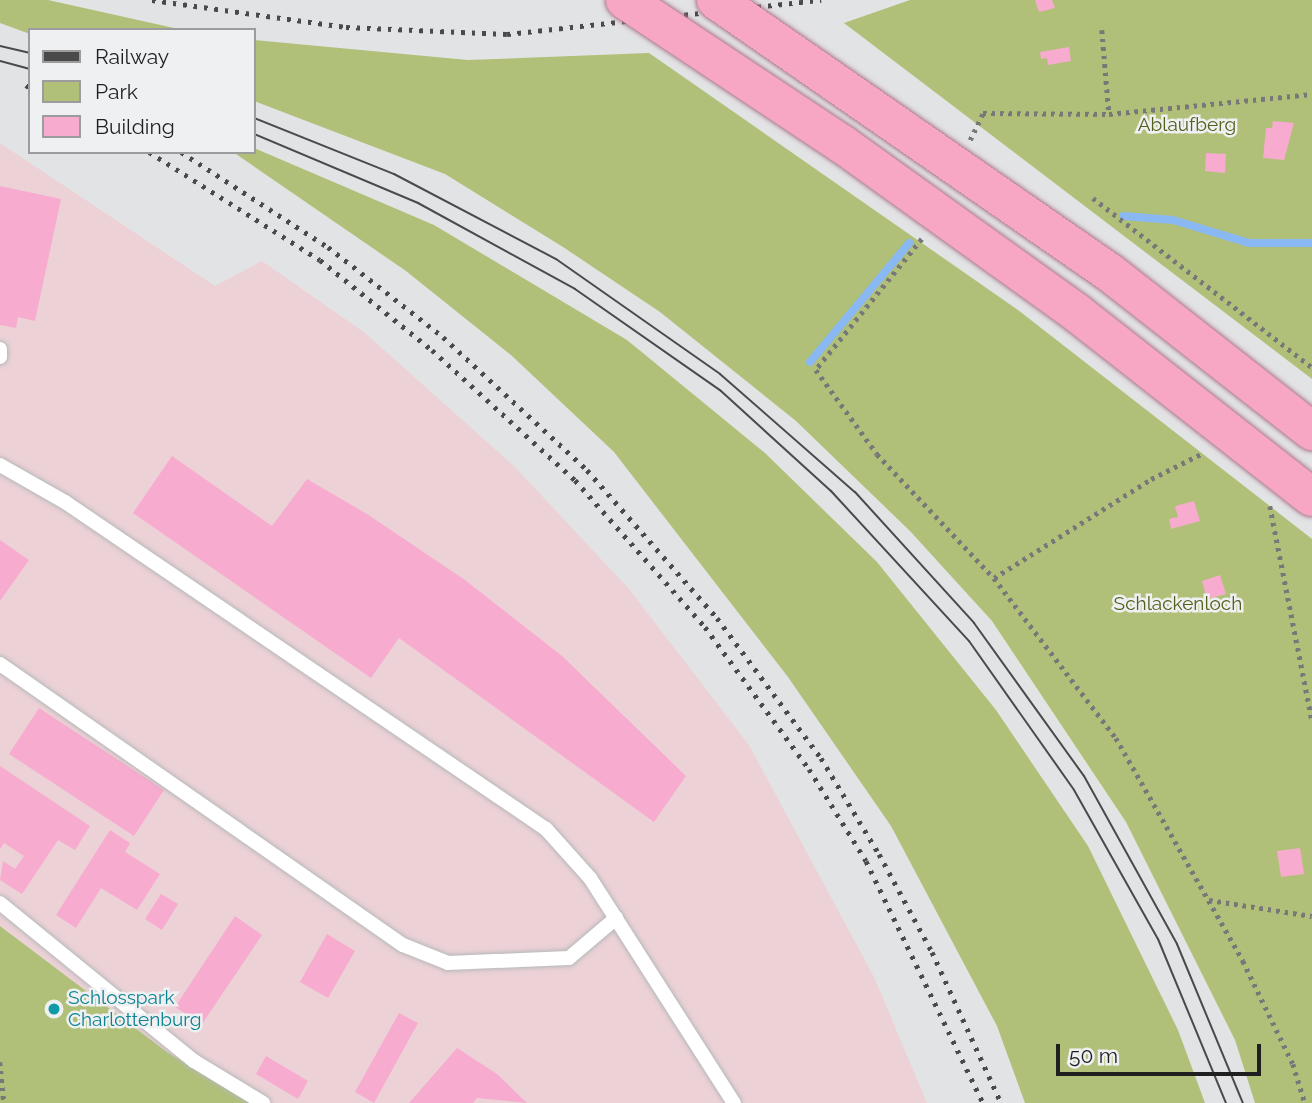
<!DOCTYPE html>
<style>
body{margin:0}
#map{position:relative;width:1312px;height:1103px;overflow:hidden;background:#e2e3e4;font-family:Raleway,sans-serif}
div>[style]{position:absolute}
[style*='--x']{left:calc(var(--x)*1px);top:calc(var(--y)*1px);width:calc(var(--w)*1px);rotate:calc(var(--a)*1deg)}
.commercial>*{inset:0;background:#ecd2d7}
.green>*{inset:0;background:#b0c079}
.stream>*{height:8px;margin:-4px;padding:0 4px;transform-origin:4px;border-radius:4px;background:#89b8f3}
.building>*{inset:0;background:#f7abce}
.path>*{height:4.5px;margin-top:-2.25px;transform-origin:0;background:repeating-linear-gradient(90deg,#787879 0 3.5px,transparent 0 8.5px)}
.roads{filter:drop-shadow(0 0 2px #b6b8b9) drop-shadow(0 0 2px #b6b8b9)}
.lane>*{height:14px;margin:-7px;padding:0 7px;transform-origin:7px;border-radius:7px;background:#fff}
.tram>*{height:2px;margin:-1px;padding:0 1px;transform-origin:1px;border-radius:1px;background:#4a4a4b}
.rail>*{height:5px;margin-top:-2.5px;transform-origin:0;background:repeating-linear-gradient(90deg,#4a4a4b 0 3.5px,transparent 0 10.5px)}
.bridges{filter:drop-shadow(0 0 2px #ab778b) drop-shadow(0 0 2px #ab778b)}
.highway-bridge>*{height:38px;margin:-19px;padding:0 19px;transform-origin:19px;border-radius:19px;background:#f7a6c4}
.dots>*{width:19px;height:19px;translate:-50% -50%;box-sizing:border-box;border:4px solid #eff0f2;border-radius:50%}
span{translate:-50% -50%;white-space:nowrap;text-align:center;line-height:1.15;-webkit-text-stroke:5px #eff0f2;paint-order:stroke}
.park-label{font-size:19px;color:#535f1b}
.culture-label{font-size:19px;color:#0d838f}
.left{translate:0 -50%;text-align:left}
.legend{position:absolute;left:28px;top:28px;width:228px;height:126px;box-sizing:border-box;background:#eff0f2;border:2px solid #9c9c9e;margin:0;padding:9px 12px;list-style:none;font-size:21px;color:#1f1f20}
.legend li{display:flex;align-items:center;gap:14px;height:35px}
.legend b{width:35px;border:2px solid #9c9c9e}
.scale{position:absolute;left:1056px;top:1044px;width:205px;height:32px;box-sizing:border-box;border:4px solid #1f1f20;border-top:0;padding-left:9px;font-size:21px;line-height:24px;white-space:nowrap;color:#1f1f20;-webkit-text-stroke:5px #eff0f2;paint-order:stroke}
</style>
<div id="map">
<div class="commercial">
<i style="clip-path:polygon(0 143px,215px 286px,262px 261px,365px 333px,515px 467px,629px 589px,749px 745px,874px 977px,927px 1103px,251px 1103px,167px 1052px,0 926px)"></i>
</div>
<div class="green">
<i style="clip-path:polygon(0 0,48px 0,183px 30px,30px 30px,30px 34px,0 23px)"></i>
<i style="clip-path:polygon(910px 0,1312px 0,1312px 379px,844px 23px)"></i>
<i style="clip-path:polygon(254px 40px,468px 60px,649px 53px,1018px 310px,1312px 539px,1312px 1103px,1255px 1103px,1235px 1040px,1126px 822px,992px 621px,910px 531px,796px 421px,660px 312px,563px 247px,445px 174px,254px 101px)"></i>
<i style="clip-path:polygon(254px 148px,434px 225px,627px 340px,765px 453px,877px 562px,996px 710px,1088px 846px,1178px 1030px,1205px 1103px,1025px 1103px,997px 1026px,891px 826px,788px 677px,614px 452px,511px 355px,406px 271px,233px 152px,254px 152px)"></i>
<i style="clip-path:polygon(0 926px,167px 1052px,251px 1103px,0 1103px)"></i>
</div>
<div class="stream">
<i style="--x:1123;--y:216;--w:50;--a:4.6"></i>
<i style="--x:1173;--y:220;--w:79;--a:16.8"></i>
<i style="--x:1249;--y:243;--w:63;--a:0"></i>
<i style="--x:810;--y:362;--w:155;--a:-50.2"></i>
</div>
<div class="building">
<i style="clip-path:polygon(1035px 0,1052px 0,1055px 8px,1039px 12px)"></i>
<i style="clip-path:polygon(1069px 47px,1071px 61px,1048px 65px,1047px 58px,1041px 59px,1040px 52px)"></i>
<i style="clip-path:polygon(1273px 121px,1294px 123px,1284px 160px,1263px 158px,1266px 128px,1272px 128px)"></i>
<i style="clip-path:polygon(1206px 153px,1226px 154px,1225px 173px,1205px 171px)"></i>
<i style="clip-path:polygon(0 186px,61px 199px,35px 321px,18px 317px,16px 328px,0 325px)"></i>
<i style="clip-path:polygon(172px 456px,272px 526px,307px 479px,367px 514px,465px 580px,562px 656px,686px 776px,654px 822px,399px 638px,371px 678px,133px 513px)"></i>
<i style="clip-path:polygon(1194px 501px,1200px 521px,1171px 529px,1169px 519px,1178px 517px,1175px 506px)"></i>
<i style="clip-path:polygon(0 540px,29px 560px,0 601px)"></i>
<i style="clip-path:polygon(1220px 575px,1226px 594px,1207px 599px,1202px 581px)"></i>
<i style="clip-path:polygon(39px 708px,164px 790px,134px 836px,9px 754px)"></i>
<i style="clip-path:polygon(0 766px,90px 826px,75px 850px,58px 840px,22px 894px,0 880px,3px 861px,15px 869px,24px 856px,4px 843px,0 849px)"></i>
<i style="clip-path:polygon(110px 830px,130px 843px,125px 852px,160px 874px,137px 910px,101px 888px,76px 928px,56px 915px)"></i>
<i style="clip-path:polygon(1300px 848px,1304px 874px,1281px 877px,1277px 851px)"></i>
<i style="clip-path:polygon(161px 894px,178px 904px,162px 930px,145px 919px)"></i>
<i style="clip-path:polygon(235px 916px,262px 935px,202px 1024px,175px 1007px)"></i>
<i style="clip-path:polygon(327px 934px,355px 951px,328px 998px,300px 982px)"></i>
<i style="clip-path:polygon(399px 1013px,418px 1023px,374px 1103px,355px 1092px)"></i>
<i style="clip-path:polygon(457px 1048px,497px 1074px,527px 1103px,477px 1098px,473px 1103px,409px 1103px)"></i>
<i style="clip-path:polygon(266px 1056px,308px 1081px,298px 1099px,256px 1074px)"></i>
</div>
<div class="path">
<i style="--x:1102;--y:30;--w:84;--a:85.2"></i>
<i style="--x:970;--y:140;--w:30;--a:-64"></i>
<i style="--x:983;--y:113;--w:126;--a:0.5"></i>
<i style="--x:1109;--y:114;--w:204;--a:-5.6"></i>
<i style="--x:1093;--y:198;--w:277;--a:37.7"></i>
<i style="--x:922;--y:239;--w:169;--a:129"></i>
<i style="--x:816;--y:370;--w:104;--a:54"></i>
<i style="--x:877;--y:454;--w:170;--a:46.7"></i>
<i style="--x:994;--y:578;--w:201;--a:52.7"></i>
<i style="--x:1116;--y:738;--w:257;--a:60.3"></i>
<i style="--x:1243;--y:961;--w:114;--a:64.1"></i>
<i style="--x:1293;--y:1064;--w:41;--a:72.9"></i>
<i style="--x:1270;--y:506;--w:219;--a:78.9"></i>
<i style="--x:994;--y:578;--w:186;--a:-32.2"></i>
<i style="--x:1151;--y:479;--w:58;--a:-26.6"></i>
<i style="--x:1209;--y:900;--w:104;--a:8.8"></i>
<i style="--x:0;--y:1062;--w:41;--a:84.4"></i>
</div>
<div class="roads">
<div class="lane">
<i style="--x:0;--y:349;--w:8;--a:90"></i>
<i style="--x:0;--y:465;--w:75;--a:29.6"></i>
<i style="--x:65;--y:502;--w:582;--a:34.21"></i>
<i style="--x:546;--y:829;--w:66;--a:48.1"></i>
<i style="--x:590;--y:878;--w:267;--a:57.4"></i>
<i style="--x:0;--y:664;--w:491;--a:34.9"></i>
<i style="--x:403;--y:945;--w:48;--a:21.8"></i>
<i style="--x:448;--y:963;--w:121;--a:-2.4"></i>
<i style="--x:569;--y:958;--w:62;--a:-40.4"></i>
<i style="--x:0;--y:903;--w:250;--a:39.2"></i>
<i style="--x:194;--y:1061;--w:81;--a:31.3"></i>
</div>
</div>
<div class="tram">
<i style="--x:0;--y:46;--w:31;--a:13"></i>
<i style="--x:0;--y:61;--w:31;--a:15"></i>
<i style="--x:254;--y:118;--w:151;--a:21.8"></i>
<i style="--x:394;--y:174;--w:183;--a:27.7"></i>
<i style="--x:556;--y:259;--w:200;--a:35"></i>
<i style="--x:720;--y:374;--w:179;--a:41.2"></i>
<i style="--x:855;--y:492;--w:177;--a:47.7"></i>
<i style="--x:974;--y:623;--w:188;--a:54.3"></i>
<i style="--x:1084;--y:776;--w:192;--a:61"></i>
<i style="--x:1177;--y:944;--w:172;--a:67.5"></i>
<i style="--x:254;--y:134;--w:178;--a:22.8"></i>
<i style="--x:418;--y:203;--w:179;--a:28.7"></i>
<i style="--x:575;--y:289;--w:178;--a:34.9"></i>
<i style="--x:721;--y:391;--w:149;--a:42.3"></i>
<i style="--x:831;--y:491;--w:204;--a:47.4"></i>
<i style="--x:969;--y:641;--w:182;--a:54.8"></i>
<i style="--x:1074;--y:790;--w:171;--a:60.6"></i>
<i style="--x:1158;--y:939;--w:178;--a:67.5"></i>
</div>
<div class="rail">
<i style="--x:152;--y:0;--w:196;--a:7.9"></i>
<i style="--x:346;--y:27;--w:161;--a:2.5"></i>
<i style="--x:507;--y:34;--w:316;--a:-6.2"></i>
<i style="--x:26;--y:85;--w:5;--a:37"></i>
<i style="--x:149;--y:152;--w:202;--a:32.3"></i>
<i style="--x:320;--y:260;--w:144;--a:38.8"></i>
<i style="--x:432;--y:350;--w:193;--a:42.3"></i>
<i style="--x:575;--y:480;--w:196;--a:48.5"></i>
<i style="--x:705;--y:627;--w:176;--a:53.8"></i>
<i style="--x:809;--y:769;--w:108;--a:58.2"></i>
<i style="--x:866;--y:861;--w:269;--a:64.2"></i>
<i style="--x:181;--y:152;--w:175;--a:32.9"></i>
<i style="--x:328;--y:247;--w:146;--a:38"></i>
<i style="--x:443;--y:337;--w:196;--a:42.7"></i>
<i style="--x:587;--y:470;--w:197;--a:48.7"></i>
<i style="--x:717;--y:618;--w:174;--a:53.4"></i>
<i style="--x:821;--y:758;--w:112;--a:58.9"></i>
<i style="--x:879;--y:854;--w:111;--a:61.6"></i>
<i style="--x:932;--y:952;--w:166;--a:65.4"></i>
</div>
<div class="bridges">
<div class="highway-bridge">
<i style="--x:625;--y:0;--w:260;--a:33.6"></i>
<i style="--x:842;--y:144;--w:289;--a:35.7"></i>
<i style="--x:1077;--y:313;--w:298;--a:38.1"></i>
<i style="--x:716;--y:0;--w:478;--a:34.7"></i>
<i style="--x:1109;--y:272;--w:258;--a:38.1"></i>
</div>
</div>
<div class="dots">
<i style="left:54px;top:1009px;background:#0f9aa8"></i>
</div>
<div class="park-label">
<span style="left:1187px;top:125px">Ablaufberg</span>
<span style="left:1178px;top:604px">Schlackenloch</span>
</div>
<div class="culture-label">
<span class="left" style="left:68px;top:1009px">Schlosspark<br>Charlottenburg</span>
</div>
<ul class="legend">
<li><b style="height:9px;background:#4a4a4b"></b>Railway</li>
<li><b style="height:19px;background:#b0c079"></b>Park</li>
<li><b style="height:19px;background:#f7abce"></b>Building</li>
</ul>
<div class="scale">50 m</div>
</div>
